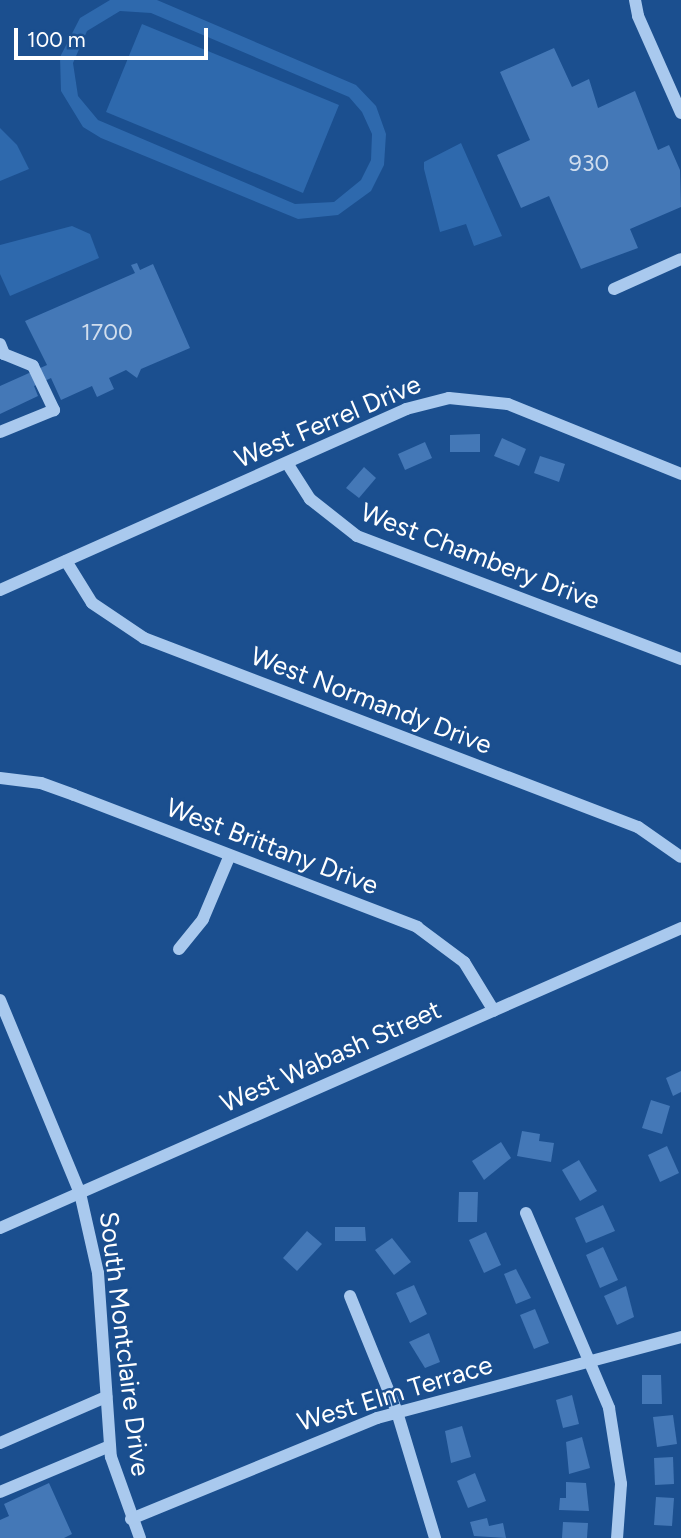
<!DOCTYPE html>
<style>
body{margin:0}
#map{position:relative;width:681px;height:1538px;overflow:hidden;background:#1b4f8f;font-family:Figtree,sans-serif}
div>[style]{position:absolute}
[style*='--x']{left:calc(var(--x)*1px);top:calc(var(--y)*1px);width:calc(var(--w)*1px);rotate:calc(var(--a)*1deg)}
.green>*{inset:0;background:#2e69ad}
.building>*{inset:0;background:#4478b7}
.minor>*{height:12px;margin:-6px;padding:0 6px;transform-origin:6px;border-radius:6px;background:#a9c9ee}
span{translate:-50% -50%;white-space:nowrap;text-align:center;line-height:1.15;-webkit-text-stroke:5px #1b4f8f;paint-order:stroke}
.number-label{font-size:23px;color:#d0dded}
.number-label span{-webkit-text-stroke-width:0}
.street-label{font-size:26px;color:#fff}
.scale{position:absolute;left:14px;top:28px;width:194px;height:32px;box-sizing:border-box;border:4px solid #fff;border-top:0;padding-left:9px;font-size:21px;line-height:24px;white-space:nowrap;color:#fff;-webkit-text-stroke:5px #1b4f8f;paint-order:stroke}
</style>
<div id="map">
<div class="green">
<i style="clip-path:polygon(evenodd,110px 0,157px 0,356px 85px,376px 106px,386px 134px,384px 165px,371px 191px,338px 215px,298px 219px,101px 138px,83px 127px,61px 91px,60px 57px,80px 18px,110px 0,120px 11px,151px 13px,349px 97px,362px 112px,372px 134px,371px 160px,361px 180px,334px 202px,295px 204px,98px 120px,78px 96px,73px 63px,87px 31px,120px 11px)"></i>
<i style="clip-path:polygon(142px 24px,339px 105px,303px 193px,106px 112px)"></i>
<i style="clip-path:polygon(0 128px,17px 145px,29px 169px,0 181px)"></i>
<i style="clip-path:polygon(461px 143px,502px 236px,474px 246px,466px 224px,440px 232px,424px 169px,424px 162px)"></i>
<i style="clip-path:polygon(72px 226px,90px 234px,99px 258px,10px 296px,0 274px,0 245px)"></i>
</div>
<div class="building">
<i style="clip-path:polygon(554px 48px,572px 87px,589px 79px,598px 108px,635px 91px,658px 150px,669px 145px,680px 170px,681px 207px,630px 229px,638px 248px,581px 269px,549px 196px,521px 208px,497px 155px,530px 140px,500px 72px)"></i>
<i style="clip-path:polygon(137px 263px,140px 270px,153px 264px,190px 348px,141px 369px,137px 378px,126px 370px,109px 378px,114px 389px,97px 397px,92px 386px,61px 400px,51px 378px,34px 386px,38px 396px,0 414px,0 386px,47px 365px,25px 321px,135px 273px,131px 265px)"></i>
<i style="clip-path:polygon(480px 434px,480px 452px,450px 452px,450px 435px)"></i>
<i style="clip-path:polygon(502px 438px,526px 449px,519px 466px,494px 456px)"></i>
<i style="clip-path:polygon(425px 442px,432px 458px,405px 470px,398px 454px)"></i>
<i style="clip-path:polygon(540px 456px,565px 464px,559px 482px,534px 473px)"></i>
<i style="clip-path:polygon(364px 467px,376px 478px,359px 498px,346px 488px)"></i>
<i style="clip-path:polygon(681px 1071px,681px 1092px,673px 1096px,666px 1078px)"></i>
<i style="clip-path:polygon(651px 1100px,670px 1106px,662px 1134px,642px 1128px)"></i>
<i style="clip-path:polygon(522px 1131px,540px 1134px,539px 1141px,554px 1143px,551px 1162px,517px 1156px)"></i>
<i style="clip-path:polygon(501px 1142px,511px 1158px,484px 1180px,472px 1161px)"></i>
<i style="clip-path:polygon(667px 1146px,679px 1173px,660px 1182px,648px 1155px)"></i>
<i style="clip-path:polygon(579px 1160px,597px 1191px,580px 1201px,562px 1170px)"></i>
<i style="clip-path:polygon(459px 1192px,478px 1192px,477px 1222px,458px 1222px)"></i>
<i style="clip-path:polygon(603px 1205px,615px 1231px,586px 1243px,575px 1218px)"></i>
<i style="clip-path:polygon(335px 1227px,365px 1227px,366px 1241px,335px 1241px)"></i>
<i style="clip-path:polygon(307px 1231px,322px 1244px,297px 1271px,283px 1258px)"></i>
<i style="clip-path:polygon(486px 1232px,501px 1265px,484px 1273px,469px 1240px)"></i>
<i style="clip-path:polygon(392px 1238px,411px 1262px,394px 1275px,375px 1250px)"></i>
<i style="clip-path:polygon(603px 1247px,618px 1280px,600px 1288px,586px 1255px)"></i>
<i style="clip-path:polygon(516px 1269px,531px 1298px,516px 1304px,504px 1274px)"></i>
<i style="clip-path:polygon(414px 1285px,427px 1314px,410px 1323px,396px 1293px)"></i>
<i style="clip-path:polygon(626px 1286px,634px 1317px,617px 1325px,604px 1296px)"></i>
<i style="clip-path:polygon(535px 1309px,549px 1343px,534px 1349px,520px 1315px)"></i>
<i style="clip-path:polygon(429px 1333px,440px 1362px,425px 1368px,409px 1342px)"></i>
<i style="clip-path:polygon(642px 1375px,661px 1375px,662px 1404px,642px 1404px)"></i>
<i style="clip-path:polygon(572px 1395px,579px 1424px,563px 1428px,556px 1400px)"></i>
<i style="clip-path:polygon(673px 1415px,677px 1444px,657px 1447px,653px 1417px)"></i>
<i style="clip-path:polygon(462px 1426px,471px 1457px,451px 1463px,445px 1431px)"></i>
<i style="clip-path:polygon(582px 1437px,590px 1468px,569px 1474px,566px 1442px)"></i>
<i style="clip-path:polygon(673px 1457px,674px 1484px,655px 1485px,654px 1458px)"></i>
<i style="clip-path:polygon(475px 1473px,486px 1501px,468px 1508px,457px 1481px)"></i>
<i style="clip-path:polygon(566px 1482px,586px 1483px,589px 1511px,559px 1510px,560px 1498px,566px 1498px)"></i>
<i style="clip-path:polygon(49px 1483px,72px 1534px,64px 1538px,0 1538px,0 1520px,9px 1516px,4px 1504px)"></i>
<i style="clip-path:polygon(656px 1497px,674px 1498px,672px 1526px,654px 1525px)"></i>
<i style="clip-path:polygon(487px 1518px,489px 1526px,503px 1523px,506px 1538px,474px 1536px,470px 1522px)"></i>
<i style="clip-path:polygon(563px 1522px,588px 1523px,587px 1538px,562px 1538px)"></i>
</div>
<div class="minor">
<i style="--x:635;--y:0;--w:16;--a:79"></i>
<i style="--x:638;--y:16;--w:106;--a:66.1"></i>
<i style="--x:614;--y:289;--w:73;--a:-24.1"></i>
<i style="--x:0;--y:344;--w:11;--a:68"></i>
<i style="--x:4;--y:354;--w:31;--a:22"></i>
<i style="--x:33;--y:366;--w:49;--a:64.5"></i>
<i style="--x:54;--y:410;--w:58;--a:157.8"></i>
<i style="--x:287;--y:463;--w:43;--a:57.4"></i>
<i style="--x:310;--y:499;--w:60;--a:38.2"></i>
<i style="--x:357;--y:536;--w:347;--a:20.8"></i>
<i style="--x:66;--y:561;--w:49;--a:58.2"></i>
<i style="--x:92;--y:603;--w:63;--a:33.9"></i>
<i style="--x:144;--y:638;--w:529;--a:20.94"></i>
<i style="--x:638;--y:827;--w:52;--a:34.9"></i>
<i style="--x:0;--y:590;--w:445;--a:-24"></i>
<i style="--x:406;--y:409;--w:44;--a:-14.3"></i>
<i style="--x:449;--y:398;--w:59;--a:5.8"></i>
<i style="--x:508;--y:404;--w:187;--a:22"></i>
<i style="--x:0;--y:778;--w:41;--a:7"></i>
<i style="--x:41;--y:783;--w:35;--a:20"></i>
<i style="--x:74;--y:795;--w:368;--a:21"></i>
<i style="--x:417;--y:927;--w:59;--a:36.7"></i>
<i style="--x:464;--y:962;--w:57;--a:58.5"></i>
<i style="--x:179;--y:949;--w:38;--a:-51"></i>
<i style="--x:203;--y:919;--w:69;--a:-67.1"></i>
<i style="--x:0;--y:1000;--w:209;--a:67.5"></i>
<i style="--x:80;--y:1193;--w:82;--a:77.3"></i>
<i style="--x:98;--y:1273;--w:184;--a:86"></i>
<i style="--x:111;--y:1457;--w:86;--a:70.3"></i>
<i style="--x:526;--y:1213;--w:212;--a:66.9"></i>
<i style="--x:609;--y:1408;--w:77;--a:81"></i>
<i style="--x:621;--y:1484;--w:54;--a:94.2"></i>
<i style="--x:0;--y:1228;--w:744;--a:-23.77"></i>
<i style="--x:350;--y:1296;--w:125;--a:67.9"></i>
<i style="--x:397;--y:1412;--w:132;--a:73.2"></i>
<i style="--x:0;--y:1443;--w:116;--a:-23.5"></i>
<i style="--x:0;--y:1492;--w:119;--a:-22.7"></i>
<i style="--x:131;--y:1519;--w:266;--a:-22.3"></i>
<i style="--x:377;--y:1418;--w:315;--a:-14.9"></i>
</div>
<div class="number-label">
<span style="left:589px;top:163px">930</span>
<span style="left:107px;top:332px">1700</span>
</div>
<div class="street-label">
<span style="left:328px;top:422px;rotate:-23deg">West Ferrel Drive</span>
<span style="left:480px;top:557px;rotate:21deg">West Chambery Drive</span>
<span style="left:371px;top:701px;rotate:21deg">West Normandy Drive</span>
<span style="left:272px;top:847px;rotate:21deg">West Brittany Drive</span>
<span style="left:331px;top:1057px;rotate:-24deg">West Wabash Street</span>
<span style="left:124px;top:1344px;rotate:83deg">South Montclaire Drive</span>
<span style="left:395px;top:1394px;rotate:-17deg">West Elm Terrace</span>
</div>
<div class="scale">100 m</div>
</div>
